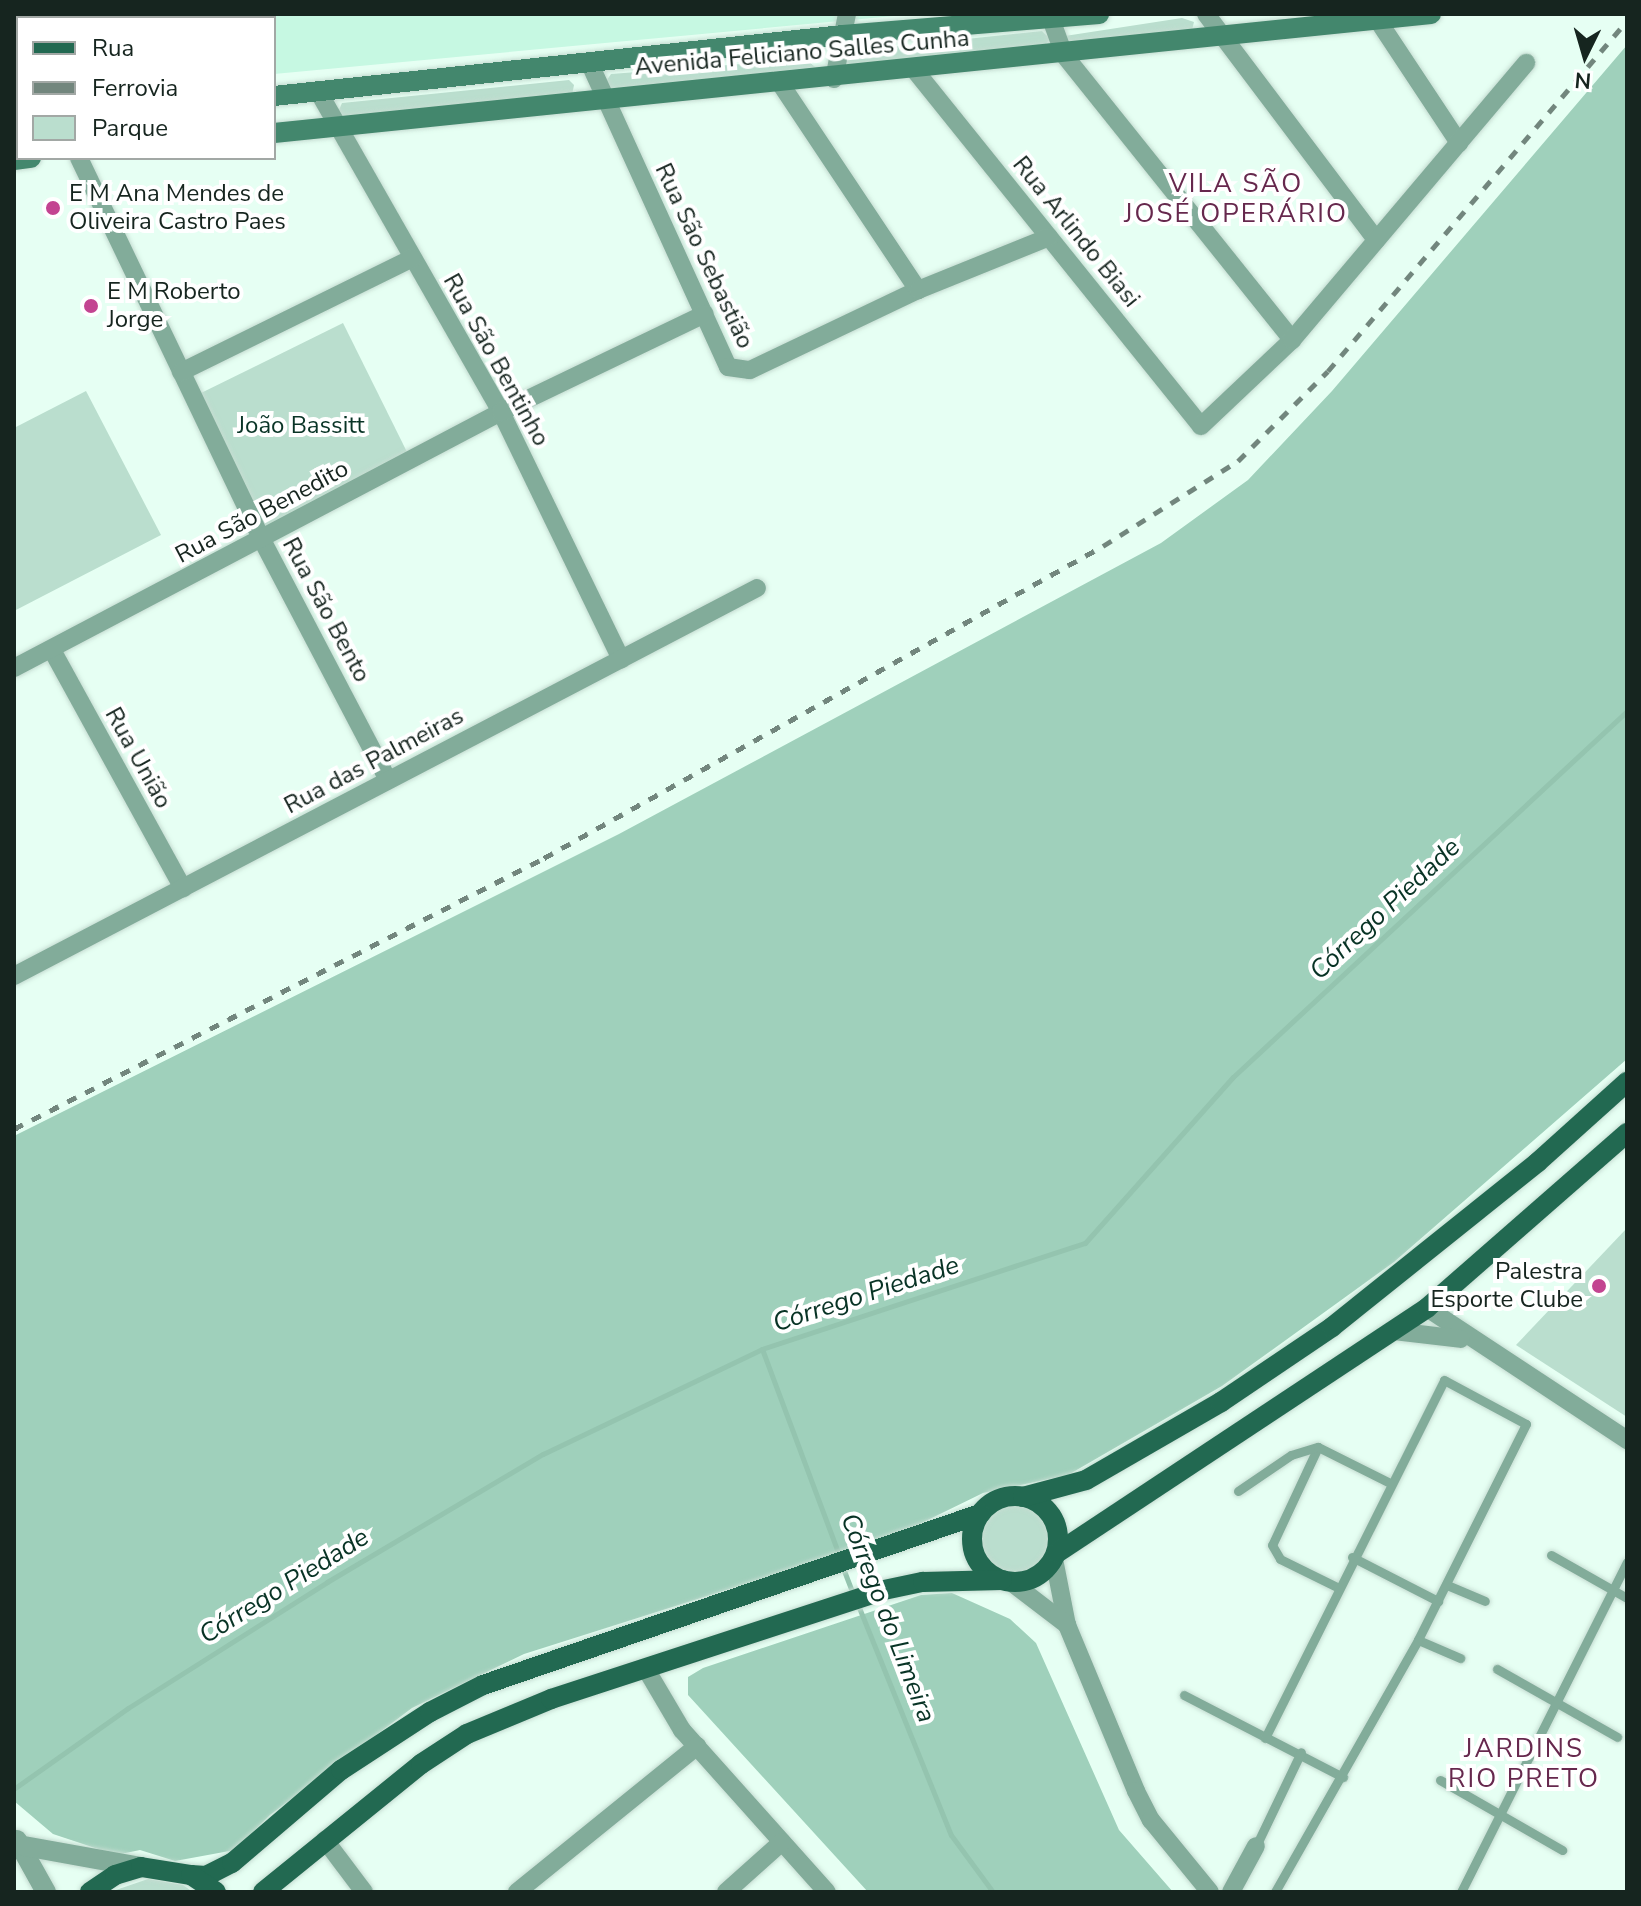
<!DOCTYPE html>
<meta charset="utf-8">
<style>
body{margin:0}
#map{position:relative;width:1641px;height:1906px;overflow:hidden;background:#e6fff3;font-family:"Nunito Sans",sans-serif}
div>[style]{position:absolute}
.built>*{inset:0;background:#c6f8e2}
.green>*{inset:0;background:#badece}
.round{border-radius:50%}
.forest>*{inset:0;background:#9fd0bb}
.stream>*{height:5px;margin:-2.5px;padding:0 2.5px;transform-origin:2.5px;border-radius:2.5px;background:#94c4af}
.roads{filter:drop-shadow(0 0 2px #c5dcd1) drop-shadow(0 0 2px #c5dcd1)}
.service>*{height:9px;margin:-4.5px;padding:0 4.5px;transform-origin:4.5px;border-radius:4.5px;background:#82ac9a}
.minor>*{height:18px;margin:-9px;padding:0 9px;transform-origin:9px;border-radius:9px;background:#82ac9a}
.tertiary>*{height:20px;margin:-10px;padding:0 10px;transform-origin:10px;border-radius:10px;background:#82ac9a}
.secondary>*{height:20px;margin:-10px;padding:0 10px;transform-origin:10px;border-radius:10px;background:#43876d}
.primary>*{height:20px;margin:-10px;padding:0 10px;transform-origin:10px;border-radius:10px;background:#226951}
.primary>.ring{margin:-10px;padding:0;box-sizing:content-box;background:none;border:20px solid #226951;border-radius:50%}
.rail>*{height:5px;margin-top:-2.5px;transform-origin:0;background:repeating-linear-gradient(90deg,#72867d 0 10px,transparent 0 20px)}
.dots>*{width:22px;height:22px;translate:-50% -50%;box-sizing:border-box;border:4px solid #fff;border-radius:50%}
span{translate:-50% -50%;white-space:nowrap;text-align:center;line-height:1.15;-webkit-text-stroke:8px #fff;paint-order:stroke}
.street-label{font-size:24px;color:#16251f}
.poi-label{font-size:24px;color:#16251f}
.left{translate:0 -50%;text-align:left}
.right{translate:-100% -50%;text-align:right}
.park-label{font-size:24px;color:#093426}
.neighbourhood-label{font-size:26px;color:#66284d;letter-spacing:2px}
.water-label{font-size:26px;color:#083325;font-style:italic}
.frame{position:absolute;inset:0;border:16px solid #16251f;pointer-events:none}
.legend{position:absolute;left:16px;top:16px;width:260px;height:144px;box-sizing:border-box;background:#fff;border:2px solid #a2a8a5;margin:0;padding:10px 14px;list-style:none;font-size:24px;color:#16251f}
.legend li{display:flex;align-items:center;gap:16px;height:40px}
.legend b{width:40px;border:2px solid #a2a8a5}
.north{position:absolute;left:1545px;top:16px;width:80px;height:80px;-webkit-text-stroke:6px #fff;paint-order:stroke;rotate:185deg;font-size:22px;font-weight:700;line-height:32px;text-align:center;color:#16251f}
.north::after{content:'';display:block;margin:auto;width:28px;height:36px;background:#16251f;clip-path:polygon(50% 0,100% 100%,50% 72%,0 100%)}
</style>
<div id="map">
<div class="built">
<div style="clip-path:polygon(14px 14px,915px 14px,274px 74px,274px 18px,18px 18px,14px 99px)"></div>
</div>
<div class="green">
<div style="clip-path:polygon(1182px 18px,1194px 22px,1192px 30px,1068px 43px,1065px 36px)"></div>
<div style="clip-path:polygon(1042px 31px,1050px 39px,1044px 46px,846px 64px,844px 52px)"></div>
<div style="clip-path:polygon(806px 59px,815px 67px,610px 90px,605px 83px,611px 74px)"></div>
<div style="clip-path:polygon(569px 80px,574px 85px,572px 95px,344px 121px,339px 110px,342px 103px)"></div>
<div style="clip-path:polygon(343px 323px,407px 452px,264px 530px,199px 394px)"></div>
<div style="clip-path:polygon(86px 391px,161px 535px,14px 611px,14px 428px)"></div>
<div style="clip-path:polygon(1627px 1228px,1627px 1417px,1516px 1345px)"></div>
<div class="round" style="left:976px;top:1500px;width:78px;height:78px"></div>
<div style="clip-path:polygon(148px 1879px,183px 1885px,193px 1892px,110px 1892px)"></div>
</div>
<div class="forest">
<div style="clip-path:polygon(1627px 45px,1627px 1059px,1394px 1262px,1222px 1386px,1068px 1475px,983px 1493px,893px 1537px,524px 1654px,412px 1708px,270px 1815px,235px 1850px,175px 1861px,140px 1850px,116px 1855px,53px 1834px,14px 1801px,14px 1136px,619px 834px,1161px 543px,1248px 480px,1332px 391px)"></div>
<div style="clip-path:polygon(952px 1593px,1010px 1619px,1036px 1643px,1119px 1830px,1173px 1892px,868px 1892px,688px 1695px,688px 1677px,703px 1668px,921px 1595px)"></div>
</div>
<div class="stream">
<div style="left:762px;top:1349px;width:223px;rotate:69.5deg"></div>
<div style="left:843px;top:1568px;width:30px;rotate:69deg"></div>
<div style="left:858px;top:1605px;width:248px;rotate:68deg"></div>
<div style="left:951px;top:1835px;width:71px;rotate:53.6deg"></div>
<div style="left:15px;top:1788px;width:138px;rotate:-35.3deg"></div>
<div style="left:128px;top:1708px;width:236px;rotate:-32.3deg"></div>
<div style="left:327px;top:1582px;width:251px;rotate:-30.7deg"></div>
<div style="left:543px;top:1454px;width:243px;rotate:-25.6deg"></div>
<div style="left:762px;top:1349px;width:340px;rotate:-18.2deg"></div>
<div style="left:1085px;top:1243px;width:222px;rotate:-48.3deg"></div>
<div style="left:1233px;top:1077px;width:538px;rotate:-42.89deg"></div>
</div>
<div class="roads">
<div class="service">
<div style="left:1318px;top:1447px;width:108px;rotate:115.1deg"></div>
<div style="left:1272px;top:1545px;width:16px;rotate:60deg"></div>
<div style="left:1280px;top:1559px;width:64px;rotate:26.2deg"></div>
<div style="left:1238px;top:1491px;width:64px;rotate:-34.2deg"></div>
<div style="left:1291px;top:1455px;width:28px;rotate:-17deg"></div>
<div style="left:1318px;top:1447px;width:80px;rotate:26.6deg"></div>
<div style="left:1551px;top:1555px;width:87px;rotate:29.5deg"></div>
<div style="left:1352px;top:1557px;width:97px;rotate:27.1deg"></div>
<div style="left:1447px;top:1585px;width:41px;rotate:22.8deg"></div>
<div style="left:1418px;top:1640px;width:46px;rotate:23.2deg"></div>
<div style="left:1497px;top:1669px;width:138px;rotate:29.5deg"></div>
<div style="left:1184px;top:1695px;width:179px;rotate:27.3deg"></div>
<div style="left:1265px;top:1738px;width:400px;rotate:-63.4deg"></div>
<div style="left:1444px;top:1380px;width:93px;rotate:28.2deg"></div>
<div style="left:1526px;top:1424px;width:241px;rotate:116.6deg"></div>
<div style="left:1418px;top:1640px;width:290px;rotate:119.6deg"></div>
<div style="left:1440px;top:1780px;width:141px;rotate:29.8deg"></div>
<div style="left:1256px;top:1846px;width:104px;rotate:-64.4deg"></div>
<div style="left:1461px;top:1892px;width:369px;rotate:-63.3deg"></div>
</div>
<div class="minor">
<div style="left:1206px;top:14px;width:283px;rotate:53deg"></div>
<div style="left:247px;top:18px;width:4px;rotate:-76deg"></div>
<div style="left:1051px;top:19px;width:38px;rotate:70deg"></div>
<div style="left:1064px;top:55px;width:365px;rotate:51.3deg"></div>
<div style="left:1377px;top:19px;width:149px;rotate:56.5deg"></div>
<div style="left:589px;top:62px;width:335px;rotate:65.5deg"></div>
<div style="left:728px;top:367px;width:22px;rotate:8deg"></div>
<div style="left:750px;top:370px;width:186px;rotate:-25.5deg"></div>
<div style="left:913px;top:68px;width:459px;rotate:51.2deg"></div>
<div style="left:1201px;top:426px;width:125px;rotate:-43.4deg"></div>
<div style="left:1292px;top:340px;width:363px;rotate:-49.8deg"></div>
<div style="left:834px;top:79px;width:66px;rotate:-78.7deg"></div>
<div style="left:780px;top:83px;width:249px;rotate:56.3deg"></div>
<div style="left:918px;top:290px;width:141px;rotate:-22deg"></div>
<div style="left:318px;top:91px;width:369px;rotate:60.3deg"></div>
<div style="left:501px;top:412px;width:275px;rotate:64.1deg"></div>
<div style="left:79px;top:158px;width:424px;rotate:64.4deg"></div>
<div style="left:262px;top:540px;width:271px;rotate:62.3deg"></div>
<div style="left:181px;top:372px;width:258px;rotate:-26.2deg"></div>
<div style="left:52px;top:650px;width:272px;rotate:61.2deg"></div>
<div style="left:14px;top:668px;width:550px;rotate:-27.73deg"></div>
<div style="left:501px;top:412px;width:226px;rotate:-25.7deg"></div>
<div style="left:14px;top:976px;width:838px;rotate:-27.57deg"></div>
<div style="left:1427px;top:1308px;width:240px;rotate:33.4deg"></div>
<div style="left:1394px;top:1331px;width:67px;rotate:6.8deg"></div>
<div style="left:1054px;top:1559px;width:67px;rotate:78.9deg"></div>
<div style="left:1067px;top:1625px;width:180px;rotate:67.4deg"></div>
<div style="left:1136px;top:1791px;width:33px;rotate:63deg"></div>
<div style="left:1151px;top:1820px;width:93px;rotate:50.7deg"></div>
<div style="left:1011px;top:1582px;width:71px;rotate:37.5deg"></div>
<div style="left:646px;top:1669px;width:71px;rotate:59.5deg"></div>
<div style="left:682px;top:1730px;width:217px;rotate:48.2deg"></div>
<div style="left:325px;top:1840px;width:65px;rotate:53.1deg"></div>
<div style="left:517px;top:1892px;width:232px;rotate:-39deg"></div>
<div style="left:726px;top:1892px;width:75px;rotate:-41.8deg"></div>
<div style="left:1231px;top:1892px;width:52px;rotate:-61.5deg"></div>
</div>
<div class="tertiary">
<div style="left:17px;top:1840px;width:60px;rotate:60.9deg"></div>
<div style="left:24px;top:1846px;width:119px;rotate:10.2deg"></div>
</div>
<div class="secondary">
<div style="left:274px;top:96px;width:572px;rotate:-6.12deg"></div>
<div style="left:843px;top:35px;width:257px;rotate:-4.7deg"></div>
<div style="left:14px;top:125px;width:4px"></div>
<div style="left:274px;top:133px;width:1163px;rotate:-5.87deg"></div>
<div style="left:14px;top:160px;width:17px;rotate:-7deg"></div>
</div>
<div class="primary">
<div class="ring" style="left:972px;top:1496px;width:66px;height:66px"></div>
<div style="left:1023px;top:1497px;width:65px;rotate:-15.1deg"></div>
<div style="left:1086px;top:1480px;width:156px;rotate:-30deg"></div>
<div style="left:1221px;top:1402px;width:134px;rotate:-34deg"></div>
<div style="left:1332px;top:1327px;width:264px;rotate:-38.7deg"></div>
<div style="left:1538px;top:1162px;width:120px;rotate:-42deg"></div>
<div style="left:1057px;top:1553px;width:444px;rotate:-33.5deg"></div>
<div style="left:1427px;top:1308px;width:266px;rotate:-41.2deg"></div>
<div style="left:191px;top:1875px;width:15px;rotate:4deg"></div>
<div style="left:206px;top:1876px;width:29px;rotate:-27deg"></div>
<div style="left:232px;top:1863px;width:143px;rotate:-40.5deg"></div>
<div style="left:341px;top:1770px;width:106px;rotate:-33.1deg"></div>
<div style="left:430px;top:1712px;width:59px;rotate:-27deg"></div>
<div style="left:483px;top:1685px;width:526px;rotate:-18.99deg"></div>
<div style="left:90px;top:1892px;width:30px;rotate:-34deg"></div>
<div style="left:115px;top:1875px;width:27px;rotate:-17deg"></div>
<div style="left:141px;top:1867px;width:51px;rotate:9.1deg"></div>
<div style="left:191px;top:1875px;width:30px;rotate:34deg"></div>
<div style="left:263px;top:1892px;width:203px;rotate:-39deg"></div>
<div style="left:421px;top:1764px;width:55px;rotate:-33.1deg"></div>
<div style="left:467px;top:1734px;width:91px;rotate:-22.6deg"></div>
<div style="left:551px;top:1699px;width:350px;rotate:-18.1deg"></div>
<div style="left:884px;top:1590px;width:40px;rotate:-12deg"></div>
<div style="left:923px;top:1582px;width:79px;rotate:-1.5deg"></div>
</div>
</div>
<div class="rail">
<div style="left:14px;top:1129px;width:595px;rotate:-27.08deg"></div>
<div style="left:544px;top:858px;width:640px;rotate:-29.17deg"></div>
<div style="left:1103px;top:546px;width:160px;rotate:-32.2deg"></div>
<div style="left:1238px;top:461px;width:127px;rotate:-45deg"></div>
<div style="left:1328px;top:371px;width:460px;rotate:-49.5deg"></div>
</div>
<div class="dots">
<div style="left:53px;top:208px;background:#c34491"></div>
<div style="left:91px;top:306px;background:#c34491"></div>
<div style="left:1599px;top:1286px;background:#c34491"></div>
</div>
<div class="street-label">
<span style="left:802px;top:53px;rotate:-5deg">Avenida Feliciano Salles Cunha</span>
<span style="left:1076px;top:232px;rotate:51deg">Rua Arlindo Biasi</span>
<span style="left:704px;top:256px;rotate:65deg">Rua São Sebastião</span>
<span style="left:496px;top:360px;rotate:61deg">Rua São Bentinho</span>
<span style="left:262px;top:512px;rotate:-28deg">Rua São Benedito</span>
<span style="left:326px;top:610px;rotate:62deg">Rua São Bento</span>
<span style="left:138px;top:758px;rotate:61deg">Rua União</span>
<span style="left:374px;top:761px;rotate:-28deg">Rua das Palmeiras</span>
</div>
<div class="poi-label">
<span class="left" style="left:69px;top:208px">E M Ana Mendes de<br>Oliveira Castro Paes</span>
<span class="left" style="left:107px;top:306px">E M Roberto<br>Jorge</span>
<span class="right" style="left:1583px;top:1286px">Palestra<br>Esporte Clube</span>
</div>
<div class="park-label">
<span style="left:301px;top:426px">João Bassitt</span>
</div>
<div class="neighbourhood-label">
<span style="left:1236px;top:199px">VILA SÃO<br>JOSÉ OPERÁRIO</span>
<span style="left:1524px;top:1764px">JARDINS<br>RIO PRETO</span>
</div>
<div class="water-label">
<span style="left:1385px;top:909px;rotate:-43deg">Córrego Piedade</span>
<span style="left:866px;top:1294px;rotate:-18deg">Córrego Piedade</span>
<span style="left:284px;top:1586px;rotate:-32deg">Córrego Piedade</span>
<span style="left:888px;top:1618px;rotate:69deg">Córrego do Limeira</span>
</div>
<div class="frame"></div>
<ul class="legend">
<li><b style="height:10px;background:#226951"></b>Rua</li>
<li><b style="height:10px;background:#72867d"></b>Ferrovia</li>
<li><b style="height:22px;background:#badece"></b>Parque</li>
</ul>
<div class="north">N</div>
</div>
